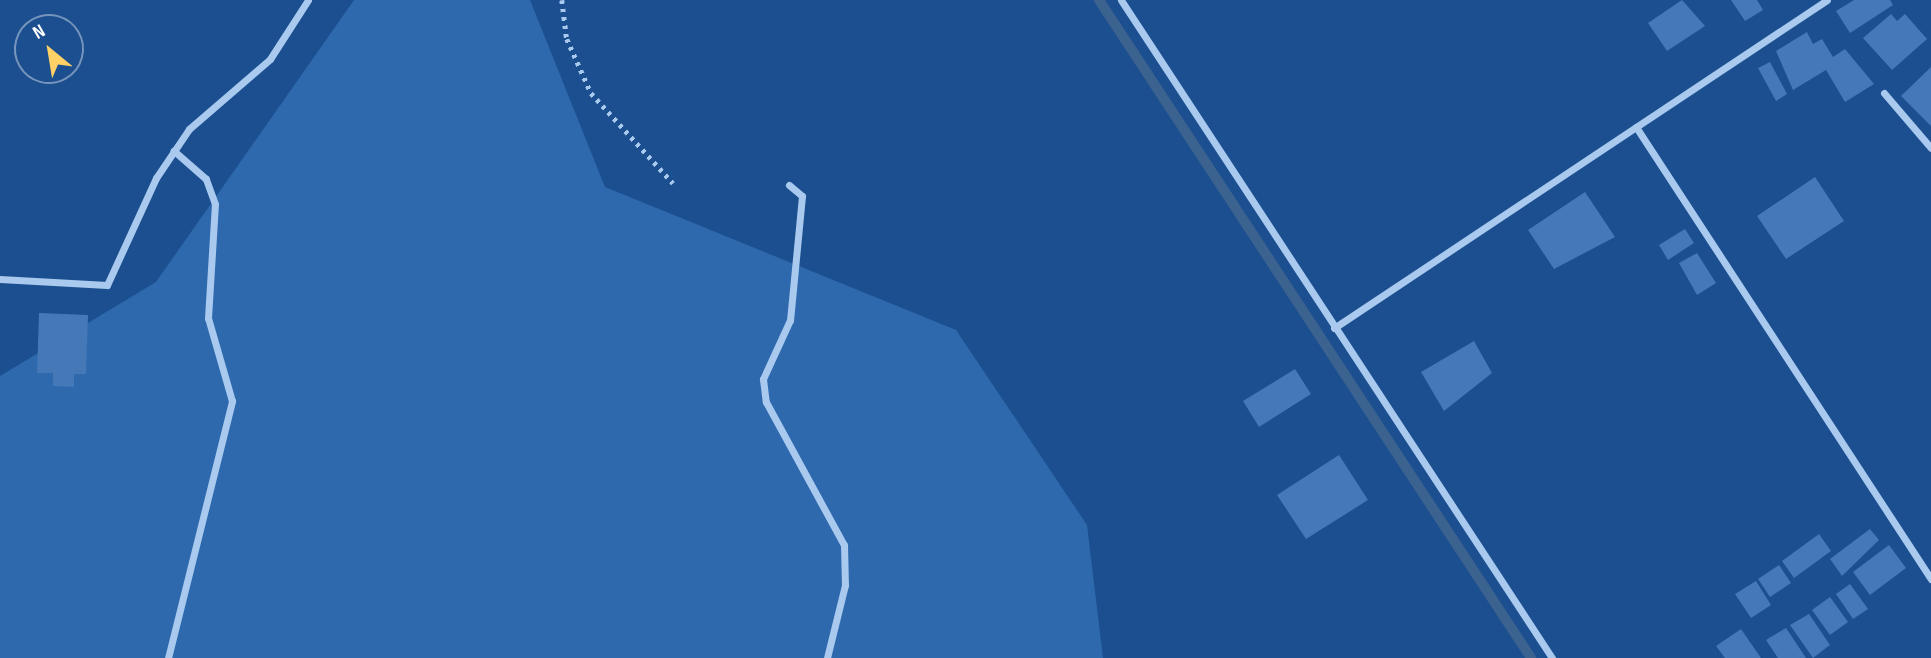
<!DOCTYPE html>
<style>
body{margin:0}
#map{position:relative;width:1931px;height:658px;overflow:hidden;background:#1b4f8f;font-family:"Sofia Sans Condensed",sans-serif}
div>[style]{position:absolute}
.green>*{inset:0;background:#2e69ad}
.stream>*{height:10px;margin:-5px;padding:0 5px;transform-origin:5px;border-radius:5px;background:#3c6290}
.building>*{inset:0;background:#4478b7}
.path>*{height:4.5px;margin-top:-2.25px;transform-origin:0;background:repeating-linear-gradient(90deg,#a9c9ee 0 3.5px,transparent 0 8.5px)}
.street>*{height:7px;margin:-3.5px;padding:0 3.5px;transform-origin:3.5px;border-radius:3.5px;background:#a9c9ee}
span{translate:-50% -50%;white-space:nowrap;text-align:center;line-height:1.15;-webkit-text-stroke:5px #1b4f8f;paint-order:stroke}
.north{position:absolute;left:14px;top:14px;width:70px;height:70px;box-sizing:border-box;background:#1b4f8f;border:2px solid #7695bc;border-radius:50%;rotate:330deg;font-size:19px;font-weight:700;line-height:28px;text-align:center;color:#fff}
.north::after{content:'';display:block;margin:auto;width:24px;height:32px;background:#ffd166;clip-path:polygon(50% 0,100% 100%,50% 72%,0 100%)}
</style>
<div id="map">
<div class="green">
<div style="clip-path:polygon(354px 0,530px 0,605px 187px,956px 330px,1087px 525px,1103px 658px,0 658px,0 376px,156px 282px)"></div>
</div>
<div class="stream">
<div style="left:1099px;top:0;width:787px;rotate:56.71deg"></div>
</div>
<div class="building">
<div style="clip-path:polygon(1682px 0,1705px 26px,1667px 51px,1648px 23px)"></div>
<div style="clip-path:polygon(1731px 0,1757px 0,1763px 10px,1745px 21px)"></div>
<div style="clip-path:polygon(1854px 0,1890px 0,1893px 5px,1850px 33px,1836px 11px)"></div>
<div style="clip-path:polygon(1891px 14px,1897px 21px,1905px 14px,1927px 39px,1892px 70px,1863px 38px)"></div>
<div style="clip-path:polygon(1807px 32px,1813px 44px,1822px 39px,1833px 57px,1845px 49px,1874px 84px,1845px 102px,1826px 70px,1793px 90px,1776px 51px)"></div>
<div style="clip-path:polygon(1770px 62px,1787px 94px,1776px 101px,1758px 68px)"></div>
<div style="clip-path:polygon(1931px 67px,1931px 126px,1901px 96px)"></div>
<div style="clip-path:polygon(1815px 177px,1844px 221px,1786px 259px,1757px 216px)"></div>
<div style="clip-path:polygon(1585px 192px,1615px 237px,1554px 269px,1528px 230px)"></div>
<div style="clip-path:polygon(1685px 229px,1694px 243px,1668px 260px,1659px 245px)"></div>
<div style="clip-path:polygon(1697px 253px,1716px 283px,1697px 295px,1679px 263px)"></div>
<div style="clip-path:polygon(39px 313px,88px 315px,86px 374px,74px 374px,74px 387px,53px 386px,53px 373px,37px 373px)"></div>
<div style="clip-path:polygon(1474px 341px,1492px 373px,1444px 411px,1421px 372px)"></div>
<div style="clip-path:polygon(1295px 369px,1311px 394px,1259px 427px,1243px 401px)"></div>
<div style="clip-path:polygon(1339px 455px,1368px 500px,1306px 539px,1277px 495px)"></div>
<div style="clip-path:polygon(1870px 529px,1879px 540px,1842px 576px,1830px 559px)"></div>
<div style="clip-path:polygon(1819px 534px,1831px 551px,1794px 578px,1782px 561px)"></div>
<div style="clip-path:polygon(1889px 545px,1906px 568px,1870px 595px,1853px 572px)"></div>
<div style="clip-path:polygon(1779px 565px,1791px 583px,1770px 597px,1758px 579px)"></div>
<div style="clip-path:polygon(1756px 581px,1771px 605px,1751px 618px,1735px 594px)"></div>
<div style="clip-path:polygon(1850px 584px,1868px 609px,1853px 619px,1836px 594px)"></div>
<div style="clip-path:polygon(1830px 597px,1848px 622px,1830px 635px,1812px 610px)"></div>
<div style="clip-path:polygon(1809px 614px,1830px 645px,1813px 658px,1790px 625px)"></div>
<div style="clip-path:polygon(1786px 628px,1806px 658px,1778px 658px,1766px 640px)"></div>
<div style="clip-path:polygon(1741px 629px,1761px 658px,1725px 658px,1716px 646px)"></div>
</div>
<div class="path">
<div style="left:562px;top:0;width:39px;rotate:83deg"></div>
<div style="left:567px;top:39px;width:59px;rotate:66deg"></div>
<div style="left:591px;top:93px;width:122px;rotate:47.7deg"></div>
</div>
<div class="street">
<div style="left:1121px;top:0;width:787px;rotate:56.77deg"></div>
<div style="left:1884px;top:93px;width:72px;rotate:49.5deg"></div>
<div style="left:1636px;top:127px;width:540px;rotate:56.87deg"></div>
<div style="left:789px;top:185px;width:17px;rotate:40deg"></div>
<div style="left:802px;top:196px;width:125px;rotate:95.5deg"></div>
<div style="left:790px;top:320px;width:65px;rotate:114.6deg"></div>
<div style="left:763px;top:379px;width:23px;rotate:83deg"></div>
<div style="left:766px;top:402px;width:163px;rotate:61.4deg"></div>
<div style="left:844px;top:545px;width:40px;rotate:88.6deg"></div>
<div style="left:845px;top:585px;width:75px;rotate:103.9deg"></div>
<div style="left:0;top:279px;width:107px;rotate:3.2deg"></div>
<div style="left:107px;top:285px;width:118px;rotate:-65.4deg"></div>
<div style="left:156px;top:178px;width:59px;rotate:-56deg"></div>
<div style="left:189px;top:129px;width:107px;rotate:-40.8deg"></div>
<div style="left:270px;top:59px;width:70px;rotate:-57.2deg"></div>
<div style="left:1334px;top:328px;width:592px;rotate:-33.64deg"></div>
<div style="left:168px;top:658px;width:265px;rotate:-76deg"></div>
<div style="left:232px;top:401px;width:86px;rotate:-106.1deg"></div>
<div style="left:208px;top:318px;width:114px;rotate:-86.5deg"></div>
<div style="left:215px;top:204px;width:27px;rotate:-110deg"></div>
<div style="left:206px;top:179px;width:43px;rotate:-138.8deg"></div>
</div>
<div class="north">N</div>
</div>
